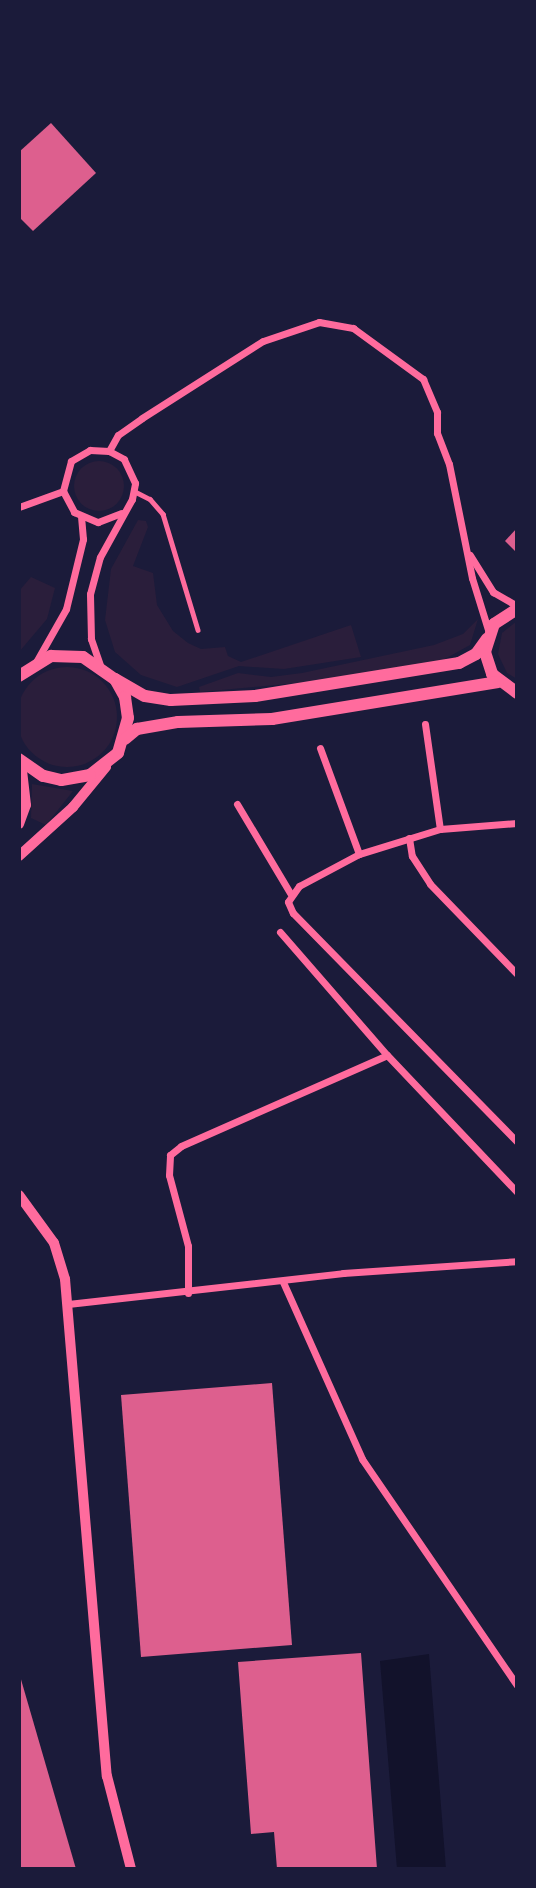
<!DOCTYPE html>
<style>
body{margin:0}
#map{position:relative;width:536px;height:1888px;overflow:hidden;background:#1b1b3a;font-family:Manrope,sans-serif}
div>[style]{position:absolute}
.green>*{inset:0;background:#2a1e3b}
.round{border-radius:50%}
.water>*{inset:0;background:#12122b}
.building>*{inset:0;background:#dd5f8e}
.service>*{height:4.5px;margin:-2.25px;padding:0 2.25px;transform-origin:2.25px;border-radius:2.25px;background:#ff6b9d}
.minor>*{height:7px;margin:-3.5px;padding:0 3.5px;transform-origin:3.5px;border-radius:3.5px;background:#ff6b9d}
.tertiary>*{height:10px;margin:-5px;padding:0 5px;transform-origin:5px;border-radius:5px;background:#ff6b9d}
.secondary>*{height:12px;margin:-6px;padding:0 6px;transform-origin:6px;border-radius:6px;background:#ff6b9d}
span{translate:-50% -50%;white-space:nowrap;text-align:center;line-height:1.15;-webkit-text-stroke:5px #1b1b3a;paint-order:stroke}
.frame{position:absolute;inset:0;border:21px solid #1b1b3a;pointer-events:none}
</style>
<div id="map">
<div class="green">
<div class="round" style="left:74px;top:461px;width:50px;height:50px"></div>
<div style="clip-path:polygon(138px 520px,146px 521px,148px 527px,133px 566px,153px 573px,157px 605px,173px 631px,188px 643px,201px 649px,225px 647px,228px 656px,241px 662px,351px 625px,361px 657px,284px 669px,239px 666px,177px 687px,141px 675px,115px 652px,105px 620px,111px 569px)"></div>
<div style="clip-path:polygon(31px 577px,55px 588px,47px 619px,19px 652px,19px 591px)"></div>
<div style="clip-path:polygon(478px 619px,470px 645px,443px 660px,320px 681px,200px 692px,199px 687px,238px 673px,271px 677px,302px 673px,434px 645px,463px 634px)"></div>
<div style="clip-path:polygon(517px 621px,517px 679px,507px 673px,498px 654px,502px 633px)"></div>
<div class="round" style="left:17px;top:667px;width:100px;height:100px"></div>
<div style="clip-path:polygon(32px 784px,73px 791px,46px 825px,31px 818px)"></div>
</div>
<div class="water">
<div style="clip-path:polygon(429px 1654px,446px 1869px,397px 1869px,380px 1661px)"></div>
</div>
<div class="building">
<div style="clip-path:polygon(51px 123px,96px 173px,33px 231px,20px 218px,19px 152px)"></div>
<div style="clip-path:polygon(517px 528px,517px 553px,505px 541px)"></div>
<div style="clip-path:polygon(272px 1383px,292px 1645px,141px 1657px,121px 1395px)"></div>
<div style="clip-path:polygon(361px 1653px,377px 1869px,277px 1869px,274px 1832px,251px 1834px,238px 1662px)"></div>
<div style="clip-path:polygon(20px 1676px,76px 1869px,19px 1869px)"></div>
</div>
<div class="service">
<div style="left:134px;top:491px;width:18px;rotate:27deg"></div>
<div style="left:150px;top:499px;width:20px;rotate:49deg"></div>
<div style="left:163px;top:514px;width:121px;rotate:73.2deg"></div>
</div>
<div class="minor">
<div style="left:109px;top:451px;width:18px;rotate:-61deg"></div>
<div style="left:118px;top:435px;width:29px;rotate:-35deg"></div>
<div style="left:142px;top:418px;width:143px;rotate:-32.5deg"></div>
<div style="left:263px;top:341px;width:59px;rotate:-18.7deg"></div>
<div style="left:319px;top:322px;width:35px;rotate:10deg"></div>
<div style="left:353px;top:328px;width:87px;rotate:36.1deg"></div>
<div style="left:423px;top:379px;width:36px;rotate:67deg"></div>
<div style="left:437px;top:412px;width:21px;rotate:90deg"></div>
<div style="left:437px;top:433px;width:33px;rotate:69deg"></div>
<div style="left:449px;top:464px;width:116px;rotate:78.6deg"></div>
<div style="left:472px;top:578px;width:58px;rotate:72.8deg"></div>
<div style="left:19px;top:507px;width:47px;rotate:-20deg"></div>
<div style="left:470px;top:555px;width:44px;rotate:58.1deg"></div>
<div style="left:493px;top:592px;width:28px;rotate:30deg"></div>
<div style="left:36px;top:662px;width:61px;rotate:-60.5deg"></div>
<div style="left:66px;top:609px;width:72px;rotate:-76.3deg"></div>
<div style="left:83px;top:539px;width:22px;rotate:-95deg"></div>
<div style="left:100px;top:665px;width:28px;rotate:-109deg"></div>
<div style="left:91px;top:639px;width:45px;rotate:-91.3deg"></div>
<div style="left:90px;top:594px;width:38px;rotate:-75deg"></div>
<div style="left:100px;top:557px;width:66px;rotate:-61.1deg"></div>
<div style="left:132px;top:499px;width:16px;rotate:-79deg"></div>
<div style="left:135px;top:483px;width:26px;rotate:-115deg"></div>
<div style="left:124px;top:459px;width:17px;rotate:-152deg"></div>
<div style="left:109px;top:451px;width:19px;rotate:-177deg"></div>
<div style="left:90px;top:450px;width:22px;rotate:150deg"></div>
<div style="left:71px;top:461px;width:31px;rotate:105deg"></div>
<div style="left:63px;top:491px;width:24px;rotate:62deg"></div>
<div style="left:74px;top:512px;width:26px;rotate:23deg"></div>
<div style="left:98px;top:522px;width:25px;rotate:-21deg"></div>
<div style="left:425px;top:724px;width:106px;rotate:81.9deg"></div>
<div style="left:320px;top:748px;width:113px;rotate:69.8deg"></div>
<div style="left:237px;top:804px;width:104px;rotate:59.2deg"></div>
<div style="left:517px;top:823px;width:77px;rotate:175.5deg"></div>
<div style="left:440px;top:829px;width:85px;rotate:162.8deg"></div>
<div style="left:359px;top:854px;width:68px;rotate:151.9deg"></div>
<div style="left:299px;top:886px;width:19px;rotate:125deg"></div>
<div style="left:288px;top:902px;width:12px;rotate:66deg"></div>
<div style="left:293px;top:913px;width:320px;rotate:45.6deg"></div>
<div style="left:409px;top:838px;width:18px;rotate:81deg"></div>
<div style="left:412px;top:856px;width:33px;rotate:57deg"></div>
<div style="left:430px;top:884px;width:125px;rotate:46deg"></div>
<div style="left:280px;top:932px;width:163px;rotate:49deg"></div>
<div style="left:387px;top:1055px;width:189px;rotate:46.5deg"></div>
<div style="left:283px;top:1282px;width:194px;rotate:65.9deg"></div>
<div style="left:362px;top:1459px;width:274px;rotate:55.6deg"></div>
<div style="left:188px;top:1293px;width:47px;rotate:-90deg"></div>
<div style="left:188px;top:1246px;width:73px;rotate:-105deg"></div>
<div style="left:169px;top:1175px;width:20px;rotate:-87deg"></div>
<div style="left:170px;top:1155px;width:14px;rotate:-39deg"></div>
<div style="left:181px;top:1146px;width:225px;rotate:-23.8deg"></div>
<div style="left:68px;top:1304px;width:277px;rotate:-6.4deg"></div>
<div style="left:343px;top:1273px;width:174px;rotate:-3.9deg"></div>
</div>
<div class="tertiary">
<div style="left:19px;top:824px;width:20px;rotate:-70deg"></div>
<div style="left:26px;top:805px;width:43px;rotate:-96.6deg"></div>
<div style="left:19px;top:856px;width:73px;rotate:-42.2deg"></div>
<div style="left:73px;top:807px;width:52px;rotate:-50.5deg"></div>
<div style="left:19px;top:1195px;width:59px;rotate:53.9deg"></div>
<div style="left:54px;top:1243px;width:38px;rotate:73deg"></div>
<div style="left:65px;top:1279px;width:499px;rotate:85.2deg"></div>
<div style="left:107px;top:1776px;width:96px;rotate:75.5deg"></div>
</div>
<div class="secondary">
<div style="left:517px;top:609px;width:27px;rotate:147deg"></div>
<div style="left:494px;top:624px;width:29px;rotate:108deg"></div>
<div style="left:485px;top:652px;width:23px;rotate:72deg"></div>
<div style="left:492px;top:674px;width:31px;rotate:37deg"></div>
<div style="left:19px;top:676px;width:38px;rotate:-32deg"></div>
<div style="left:51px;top:656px;width:32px;rotate:2deg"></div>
<div style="left:83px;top:657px;width:39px;rotate:35deg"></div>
<div style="left:115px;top:679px;width:21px;rotate:61deg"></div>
<div style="left:125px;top:697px;width:21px;rotate:82deg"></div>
<div style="left:128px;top:718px;width:36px;rotate:106deg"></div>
<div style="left:118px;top:753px;width:36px;rotate:142deg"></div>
<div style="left:90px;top:775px;width:29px;rotate:170deg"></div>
<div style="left:61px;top:780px;width:18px;rotate:-167deg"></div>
<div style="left:43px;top:776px;width:29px;rotate:-145deg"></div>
<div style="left:115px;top:679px;width:34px;rotate:30deg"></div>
<div style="left:145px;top:696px;width:26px;rotate:9deg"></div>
<div style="left:171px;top:700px;width:84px;rotate:-2.7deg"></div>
<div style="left:255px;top:696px;width:207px;rotate:-9.2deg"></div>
<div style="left:459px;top:663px;width:19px;rotate:-28deg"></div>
<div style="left:476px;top:654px;width:19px;rotate:-54deg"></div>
<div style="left:125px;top:739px;width:16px;rotate:-40deg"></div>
<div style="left:137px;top:729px;width:42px;rotate:-9.7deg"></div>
<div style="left:178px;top:722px;width:94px;rotate:-1.8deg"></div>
<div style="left:272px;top:719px;width:229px;rotate:-9.3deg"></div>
</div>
<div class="frame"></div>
</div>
